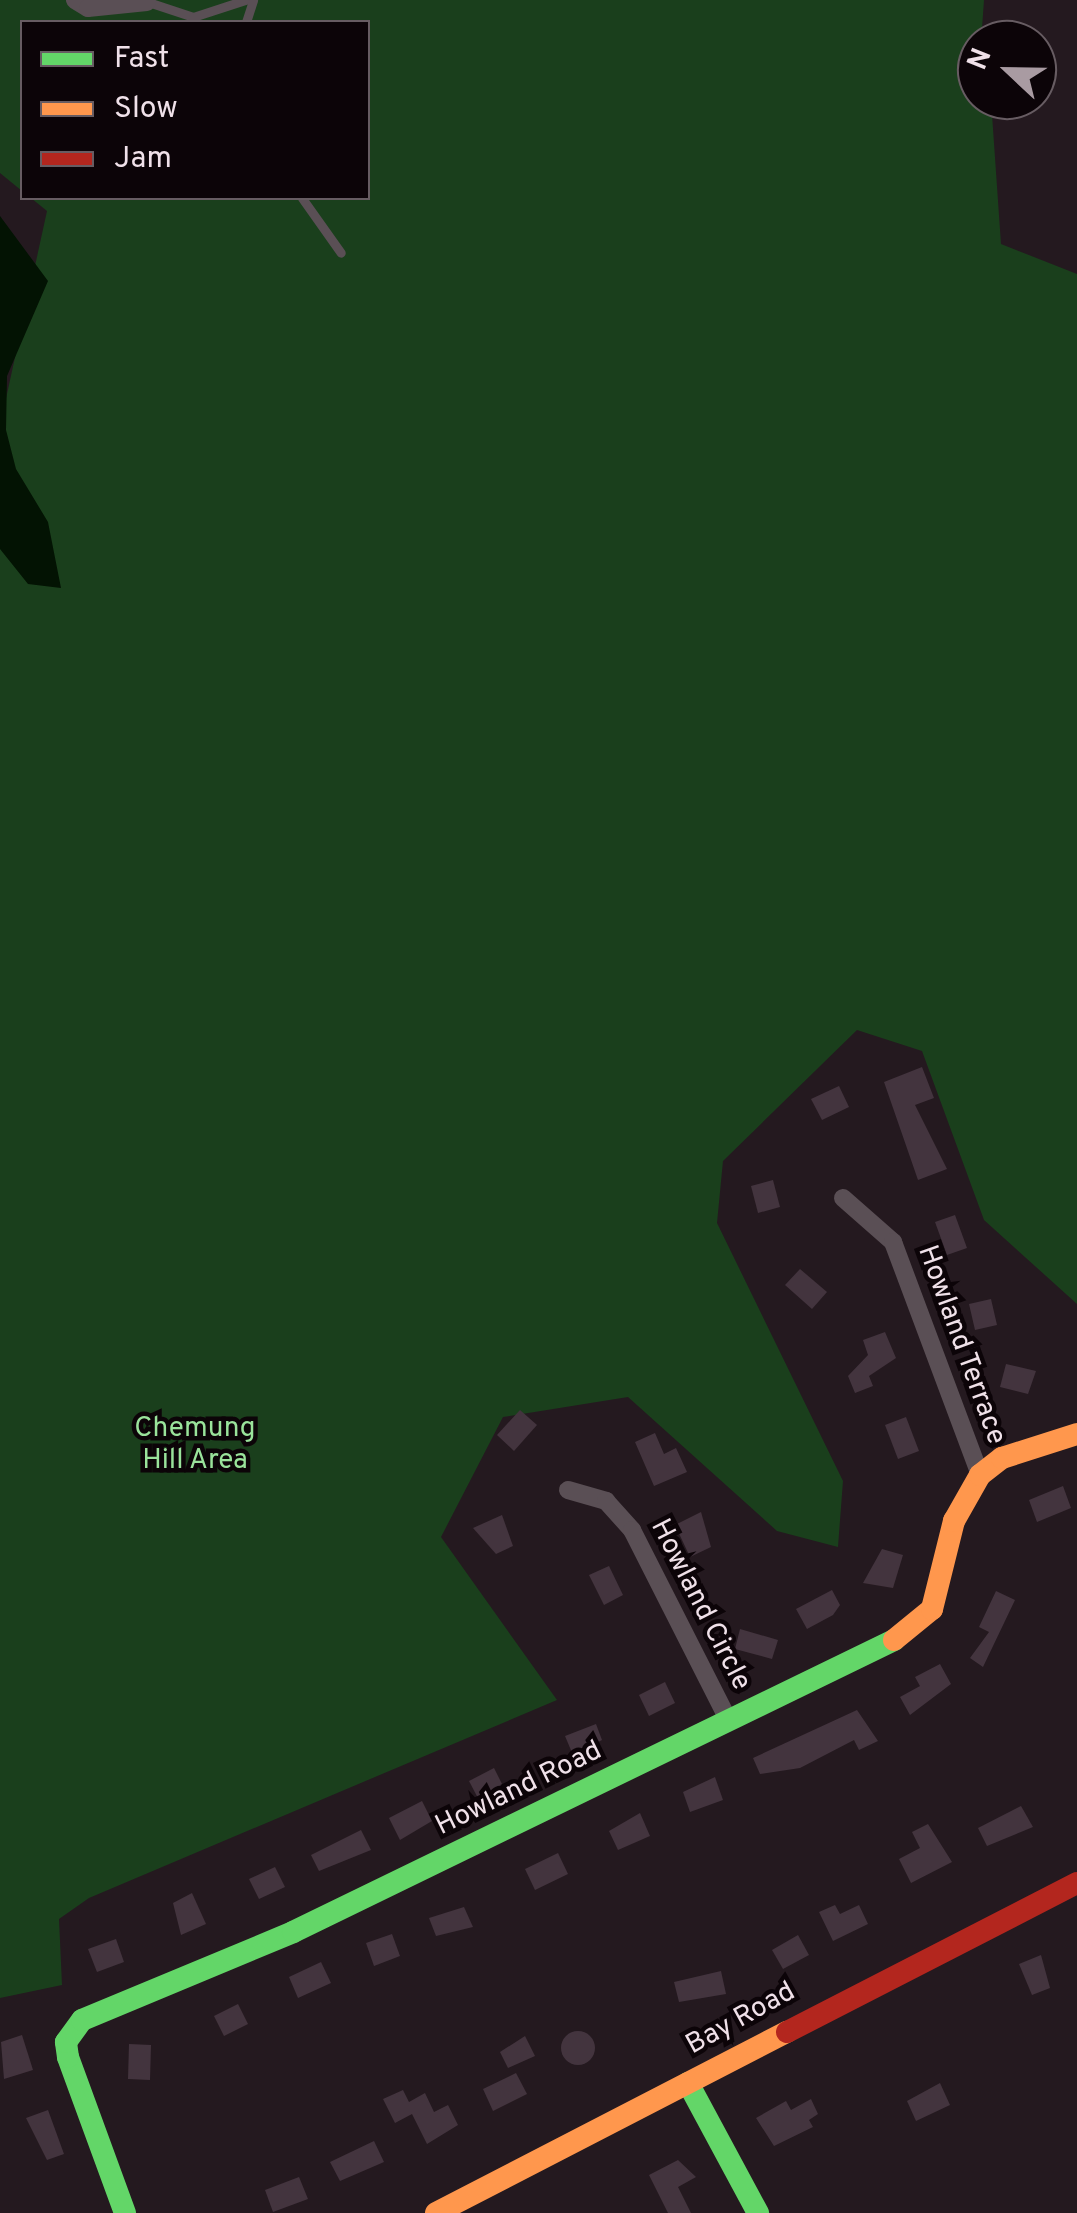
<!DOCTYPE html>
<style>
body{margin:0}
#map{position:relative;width:1077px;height:2213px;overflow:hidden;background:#24191f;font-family:Overpass,sans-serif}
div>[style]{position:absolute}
.green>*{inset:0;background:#1a3f1c}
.water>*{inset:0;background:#031303}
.building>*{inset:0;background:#43343e}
.round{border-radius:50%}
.lane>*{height:9px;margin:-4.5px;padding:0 4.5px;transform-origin:4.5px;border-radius:4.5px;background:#5a4f55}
.street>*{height:18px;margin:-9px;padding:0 9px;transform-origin:9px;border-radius:9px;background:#5a4f55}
.fast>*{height:22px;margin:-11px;padding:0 11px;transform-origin:11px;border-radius:11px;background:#63d668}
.slow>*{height:22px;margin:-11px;padding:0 11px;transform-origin:11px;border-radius:11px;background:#ff974d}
.jam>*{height:22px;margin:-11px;padding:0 11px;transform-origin:11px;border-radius:11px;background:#b3261e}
span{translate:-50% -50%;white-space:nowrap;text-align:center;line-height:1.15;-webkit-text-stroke:9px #0c0408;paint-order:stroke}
.street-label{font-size:28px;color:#f0e1e9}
.park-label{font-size:28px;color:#9ae39b}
.legend{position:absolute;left:20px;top:20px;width:350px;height:180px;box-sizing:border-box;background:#0c0408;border:2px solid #675c62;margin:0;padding:12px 18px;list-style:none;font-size:30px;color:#f0e1e9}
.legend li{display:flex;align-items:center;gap:20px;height:50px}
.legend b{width:50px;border:2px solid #675c62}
.north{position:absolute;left:957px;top:20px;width:100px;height:100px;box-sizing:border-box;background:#0c0408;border:2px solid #675c62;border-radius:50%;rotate:292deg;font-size:28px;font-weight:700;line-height:40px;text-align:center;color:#f0e1e9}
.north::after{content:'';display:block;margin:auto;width:35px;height:45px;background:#a99ba2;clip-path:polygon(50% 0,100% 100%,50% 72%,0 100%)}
</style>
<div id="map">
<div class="green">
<div style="clip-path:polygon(0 0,984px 0,977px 100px,991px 100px,1001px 244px,1077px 274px,1077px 1304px,984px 1220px,922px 1051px,857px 1030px,723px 1161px,717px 1223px,843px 1481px,838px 1547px,777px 1531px,628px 1397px,503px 1417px,441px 1537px,557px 1700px,89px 1898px,59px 1919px,62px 1985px,0 1998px,0 426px,47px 211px,31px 198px,368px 198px,368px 22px,22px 22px,22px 191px,0 173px)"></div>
</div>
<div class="water">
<div style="clip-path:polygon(0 216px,48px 281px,7px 376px,6px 430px,16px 469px,48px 522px,61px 588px,28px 584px,0 549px)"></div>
</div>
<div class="building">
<div style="clip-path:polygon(922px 1067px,934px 1098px,915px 1105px,947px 1169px,918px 1180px,884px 1082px)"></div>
<div style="clip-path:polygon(839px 1086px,849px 1107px,822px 1120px,811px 1099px)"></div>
<div style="clip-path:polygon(773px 1180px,780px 1207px,758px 1213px,751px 1186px)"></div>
<div style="clip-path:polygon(955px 1215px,967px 1248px,947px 1255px,935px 1222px)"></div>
<div style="clip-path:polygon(800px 1269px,827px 1292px,812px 1309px,785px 1285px)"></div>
<div style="clip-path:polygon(991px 1299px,997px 1325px,975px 1330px,969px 1304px)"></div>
<div style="clip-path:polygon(885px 1332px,896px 1358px,869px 1376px,873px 1386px,855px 1393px,848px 1376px,868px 1355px,863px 1340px)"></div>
<div style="clip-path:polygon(1006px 1364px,1036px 1371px,1028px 1394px,1000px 1387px)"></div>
<div style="clip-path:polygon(520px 1410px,537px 1425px,514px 1451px,497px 1435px)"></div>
<div style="clip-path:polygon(906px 1417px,919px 1451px,898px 1459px,885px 1425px)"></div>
<div style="clip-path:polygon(655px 1433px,664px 1454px,676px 1448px,687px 1472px,654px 1486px,635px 1442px)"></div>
<div style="clip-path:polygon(1063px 1486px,1071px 1508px,1037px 1522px,1029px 1500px)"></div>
<div style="clip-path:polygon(701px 1512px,711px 1547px,690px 1557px,675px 1525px)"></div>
<div style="clip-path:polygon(502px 1515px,513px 1546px,496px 1554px,473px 1528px)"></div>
<div style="clip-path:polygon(882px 1549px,903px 1555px,893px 1588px,863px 1583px)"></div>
<div style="clip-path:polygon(609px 1566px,623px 1595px,604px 1605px,589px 1575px)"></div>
<div style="clip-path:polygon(832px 1590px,840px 1605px,833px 1615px,807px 1629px,796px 1609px)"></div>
<div style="clip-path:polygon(996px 1591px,1015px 1600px,983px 1667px,970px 1658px,989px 1632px,979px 1627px)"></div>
<div style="clip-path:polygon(740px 1629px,778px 1640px,772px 1659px,735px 1649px)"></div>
<div style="clip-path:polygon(940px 1664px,951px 1684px,910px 1715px,900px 1697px,920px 1686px,926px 1697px,915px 1677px)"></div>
<div style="clip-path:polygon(665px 1682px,675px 1703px,649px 1716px,639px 1695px)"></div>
<div style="clip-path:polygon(857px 1710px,878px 1741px,859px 1750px,854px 1740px,800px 1768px,760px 1774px,753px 1758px)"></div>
<div style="clip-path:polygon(596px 1724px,602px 1740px,573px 1755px,565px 1736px)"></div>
<div style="clip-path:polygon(494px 1768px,504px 1788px,480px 1802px,469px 1781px)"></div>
<div style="clip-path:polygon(715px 1777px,723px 1800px,690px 1812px,683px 1792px)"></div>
<div style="clip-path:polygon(422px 1801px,432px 1821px,400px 1840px,389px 1818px)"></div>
<div style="clip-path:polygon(1021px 1806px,1033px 1827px,987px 1846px,978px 1828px)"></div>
<div style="clip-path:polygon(640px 1813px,650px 1836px,618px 1850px,609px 1831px)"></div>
<div style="clip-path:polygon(928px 1824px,952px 1862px,911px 1883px,899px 1859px,920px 1848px,912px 1832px)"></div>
<div style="clip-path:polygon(361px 1830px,371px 1850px,319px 1871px,311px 1855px)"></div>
<div style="clip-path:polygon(558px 1853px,568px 1874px,535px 1890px,525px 1869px)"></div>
<div style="clip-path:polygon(275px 1867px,285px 1887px,259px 1899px,249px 1879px)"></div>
<div style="clip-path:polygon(192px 1893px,206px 1924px,181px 1935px,173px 1903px)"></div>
<div style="clip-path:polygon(835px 1905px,840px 1914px,859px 1905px,868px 1924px,833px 1941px,819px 1912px)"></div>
<div style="clip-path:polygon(464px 1907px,473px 1927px,436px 1936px,429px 1918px)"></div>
<div style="clip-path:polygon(392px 1934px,400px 1956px,374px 1966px,366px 1943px)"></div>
<div style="clip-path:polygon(798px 1935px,809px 1955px,783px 1969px,772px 1950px)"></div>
<div style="clip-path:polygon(116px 1939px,124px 1962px,97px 1972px,88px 1949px)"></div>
<div style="clip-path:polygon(1041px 1955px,1050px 1988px,1032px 1995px,1019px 1964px)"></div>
<div style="clip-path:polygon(321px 1962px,331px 1983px,298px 1998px,289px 1977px)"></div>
<div style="clip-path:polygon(721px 1971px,726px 1994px,679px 2002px,674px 1982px)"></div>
<div style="clip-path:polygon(238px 2004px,248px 2024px,224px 2036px,214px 2016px)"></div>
<div class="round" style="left:561px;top:2031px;width:34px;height:34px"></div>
<div style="clip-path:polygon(22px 2035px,33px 2070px,4px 2079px,1px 2042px)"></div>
<div style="clip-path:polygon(525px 2036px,535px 2056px,508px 2068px,500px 2052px)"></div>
<div style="clip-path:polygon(129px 2044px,151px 2045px,150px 2080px,128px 2079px)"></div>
<div style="clip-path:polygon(516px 2073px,527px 2094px,493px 2111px,483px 2089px)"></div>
<div style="clip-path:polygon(940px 2083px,950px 2105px,916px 2121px,907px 2101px)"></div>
<div style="clip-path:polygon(403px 2090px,409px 2102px,425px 2093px,434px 2112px,448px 2105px,458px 2125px,427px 2144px,412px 2114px,395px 2123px,383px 2099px)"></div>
<div style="clip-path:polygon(811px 2099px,818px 2114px,809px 2120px,813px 2127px,774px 2146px,756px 2118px,786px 2101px,791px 2110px)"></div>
<div style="clip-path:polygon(48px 2110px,64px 2154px,47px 2160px,26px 2118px)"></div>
<div style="clip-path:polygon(374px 2141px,384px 2162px,340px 2181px,330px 2162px)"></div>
<div style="clip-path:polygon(678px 2160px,696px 2177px,678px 2187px,691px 2213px,668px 2213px,649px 2175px)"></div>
<div style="clip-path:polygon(299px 2177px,308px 2199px,273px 2212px,265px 2190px)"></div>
</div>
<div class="lane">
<div style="left:148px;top:2px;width:47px;rotate:18.4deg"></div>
<div style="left:193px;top:17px;width:55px;rotate:-18.1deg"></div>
<div style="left:246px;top:22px;width:23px;rotate:-72deg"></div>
<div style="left:302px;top:198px;width:67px;rotate:54.7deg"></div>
</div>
<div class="street">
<div style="left:75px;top:0;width:15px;rotate:32deg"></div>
<div style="left:88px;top:8px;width:59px;rotate:-5.8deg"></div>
<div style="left:843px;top:1198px;width:67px;rotate:41.3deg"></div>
<div style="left:893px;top:1242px;width:249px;rotate:69.5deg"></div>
<div style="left:568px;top:1490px;width:40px;rotate:16deg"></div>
<div style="left:606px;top:1501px;width:39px;rotate:48deg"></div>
<div style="left:632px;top:1530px;width:214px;rotate:63.1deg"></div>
</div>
<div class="fast">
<div style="left:688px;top:2083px;width:148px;rotate:61.7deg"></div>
<div style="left:125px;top:2213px;width:166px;rotate:-110.1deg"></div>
<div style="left:68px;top:2057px;width:15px;rotate:-98deg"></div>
<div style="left:66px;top:2042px;width:27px;rotate:-54deg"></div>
<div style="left:82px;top:2020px;width:229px;rotate:-22.6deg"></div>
<div style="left:293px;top:1932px;width:668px;rotate:-25.91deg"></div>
</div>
<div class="slow">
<div style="left:894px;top:1640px;width:49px;rotate:-39.2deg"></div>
<div style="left:932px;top:1609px;width:91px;rotate:-76deg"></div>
<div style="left:954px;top:1521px;width:53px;rotate:-60.5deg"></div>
<div style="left:980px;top:1475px;width:28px;rotate:-38deg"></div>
<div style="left:1002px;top:1458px;width:79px;rotate:-17.7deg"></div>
<div style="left:436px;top:2213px;width:395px;rotate:-27.3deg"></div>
</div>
<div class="jam">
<div style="left:787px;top:2032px;width:326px;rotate:-27.2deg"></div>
</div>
<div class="street-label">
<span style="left:961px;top:1345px;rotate:70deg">Howland Terrace</span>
<span style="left:700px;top:1605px;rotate:63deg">Howland Circle</span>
<span style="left:519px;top:1789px;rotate:-26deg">Howland Road</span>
<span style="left:741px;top:2019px;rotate:-29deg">Bay Road</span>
</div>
<div class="park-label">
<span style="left:195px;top:1445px">Chemung<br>Hill Area</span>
</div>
<ul class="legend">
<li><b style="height:12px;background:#63d668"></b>Fast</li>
<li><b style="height:12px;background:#ff974d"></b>Slow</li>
<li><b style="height:12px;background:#b3261e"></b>Jam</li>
</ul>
<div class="north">N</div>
</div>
